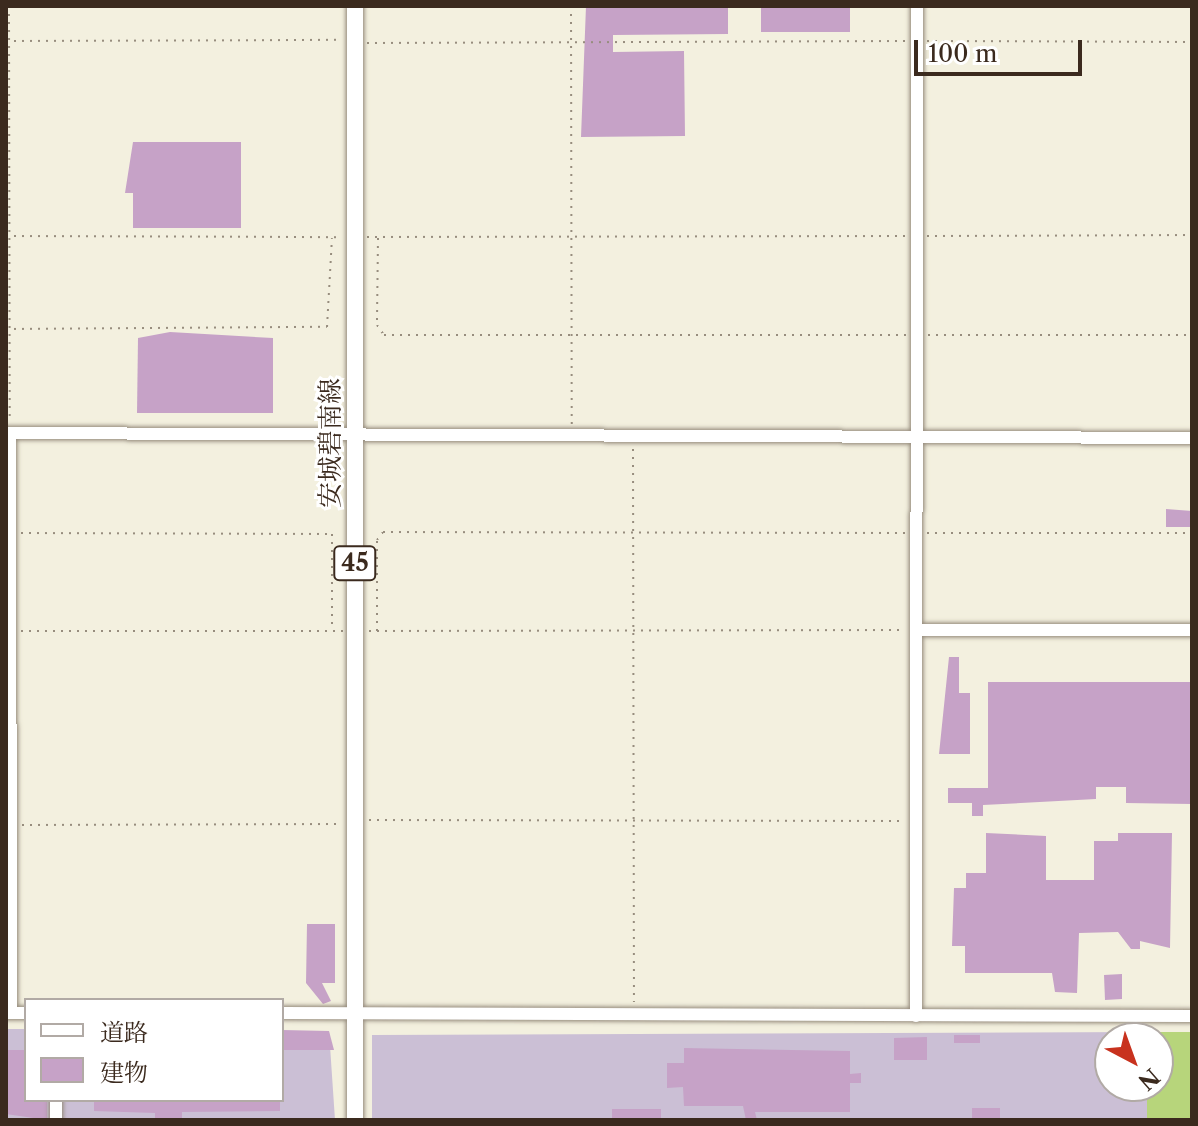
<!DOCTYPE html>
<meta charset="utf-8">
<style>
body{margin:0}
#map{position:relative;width:1198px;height:1126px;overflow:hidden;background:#f3f0df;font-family:"Libre Caslon Text","Noto Serif JP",serif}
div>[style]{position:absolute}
.industrial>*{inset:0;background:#cbbfd5}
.green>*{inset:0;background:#b7d57b}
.building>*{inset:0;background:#c6a2c7}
.path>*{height:2px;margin-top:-1px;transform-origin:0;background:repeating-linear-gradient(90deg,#978d7e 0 2px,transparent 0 8px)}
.roads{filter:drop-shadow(0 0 2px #978d7e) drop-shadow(0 0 2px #978d7e)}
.minor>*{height:12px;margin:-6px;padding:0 6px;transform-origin:6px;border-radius:6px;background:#fff}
.major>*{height:16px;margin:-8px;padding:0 8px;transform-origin:8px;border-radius:8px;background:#fff}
span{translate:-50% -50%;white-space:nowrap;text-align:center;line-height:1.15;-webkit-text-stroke:6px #fff;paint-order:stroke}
.shield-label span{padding:2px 6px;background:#fff;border:2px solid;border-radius:6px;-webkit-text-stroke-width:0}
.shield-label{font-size:24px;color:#3b2a1e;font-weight:700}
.street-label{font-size:26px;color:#3b2a1e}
.frame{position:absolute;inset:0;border:8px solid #3b2a1e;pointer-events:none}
.legend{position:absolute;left:24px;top:998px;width:260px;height:104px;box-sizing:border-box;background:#fff;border:2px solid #b1aaa5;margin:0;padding:10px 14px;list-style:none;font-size:24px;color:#3b2a1e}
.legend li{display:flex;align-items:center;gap:16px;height:40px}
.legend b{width:40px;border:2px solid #b1aaa5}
.north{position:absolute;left:1094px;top:1022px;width:80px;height:80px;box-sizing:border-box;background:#fff;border:2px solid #b1aaa5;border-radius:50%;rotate:139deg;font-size:22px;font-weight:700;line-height:32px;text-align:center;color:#3b2a1e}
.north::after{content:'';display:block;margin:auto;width:28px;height:36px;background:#c8321e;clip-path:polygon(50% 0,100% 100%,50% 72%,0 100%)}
.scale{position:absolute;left:914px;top:40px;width:168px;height:36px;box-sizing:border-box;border:4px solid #3b2a1e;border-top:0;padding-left:10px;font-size:24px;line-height:28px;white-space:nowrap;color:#3b2a1e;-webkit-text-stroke:6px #fff;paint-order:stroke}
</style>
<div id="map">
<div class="industrial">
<div style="clip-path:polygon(6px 1029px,26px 1029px,26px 1100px,282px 1100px,282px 1031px,329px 1031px,335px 1120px,6px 1120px)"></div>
<div style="clip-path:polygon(1147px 1032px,1147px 1038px,1110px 1038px,1110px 1086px,1147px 1086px,1147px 1120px,372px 1120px,372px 1035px)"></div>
</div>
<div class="green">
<div style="clip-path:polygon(1147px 1032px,1192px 1032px,1192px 1120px,1147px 1120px,1147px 1086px,1158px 1086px,1158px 1038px)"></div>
</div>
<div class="building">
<div style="clip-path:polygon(586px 6px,728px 6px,728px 34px,613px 35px,613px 52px,684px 51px,685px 136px,581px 137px)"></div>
<div style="clip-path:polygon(761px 6px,850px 6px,850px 32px,761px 32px)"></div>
<div style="clip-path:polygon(133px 142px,241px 142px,241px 228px,133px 228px,133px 193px,125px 193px)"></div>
<div style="clip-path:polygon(170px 332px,273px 338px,273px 413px,137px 413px,138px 338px)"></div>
<div style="clip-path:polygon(1166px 509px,1192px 511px,1192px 527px,1166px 527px)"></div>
<div style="clip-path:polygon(949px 657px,959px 657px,959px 693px,970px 693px,970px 754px,939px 754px)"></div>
<div style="clip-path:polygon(988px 682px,1192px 682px,1192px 804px,1126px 803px,1126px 787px,1096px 787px,1096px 799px,983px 805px,983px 816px,972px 816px,972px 803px,948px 803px,948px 788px,988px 788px)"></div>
<div style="clip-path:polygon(986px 833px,1046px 836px,1046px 880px,1094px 880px,1094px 841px,1118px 841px,1118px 833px,1172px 833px,1170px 948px,1140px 941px,1140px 949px,1131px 949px,1118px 932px,1079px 933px,1077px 993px,1055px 992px,1052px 973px,965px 973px,965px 946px,952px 946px,954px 888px,966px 888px,966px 873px,986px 873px)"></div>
<div style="clip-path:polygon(307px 924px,335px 924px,335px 983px,322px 983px,331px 1001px,323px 1004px,306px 983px)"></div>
<div style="clip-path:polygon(1122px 974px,1122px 999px,1105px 1000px,1104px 975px)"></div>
<div style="clip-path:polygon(282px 1030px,329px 1031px,334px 1050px,282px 1050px)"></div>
<div style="clip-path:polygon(954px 1035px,980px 1035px,980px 1043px,954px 1043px)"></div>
<div style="clip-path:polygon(927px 1037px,927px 1060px,894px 1060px,894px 1038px)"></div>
<div style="clip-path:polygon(684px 1048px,850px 1051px,850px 1074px,861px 1073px,861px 1083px,850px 1083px,850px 1112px,755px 1112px,757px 1120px,746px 1120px,743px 1106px,684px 1106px,683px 1087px,667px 1088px,667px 1063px,684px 1063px)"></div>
<div style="clip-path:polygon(6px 1050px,26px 1050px,26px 1100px,47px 1100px,47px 1120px,6px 1114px)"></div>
<div style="clip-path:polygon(94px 1100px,280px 1100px,280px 1111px,182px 1112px,182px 1120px,155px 1120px,155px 1113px,94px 1111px)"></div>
<div style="clip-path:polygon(972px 1108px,1000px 1108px,1000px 1120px,972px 1120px)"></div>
<div style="clip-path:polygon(612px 1109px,661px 1109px,661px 1120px,612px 1120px)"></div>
</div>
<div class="path">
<div style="left:9px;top:6px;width:414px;rotate:89.9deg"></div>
<div style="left:571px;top:6px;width:419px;rotate:89.9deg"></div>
<div style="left:6px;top:41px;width:335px;rotate:-0.2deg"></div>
<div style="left:927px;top:41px;width:265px;rotate:0.2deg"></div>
<div style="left:367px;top:43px;width:538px;rotate:-0.21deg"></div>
<div style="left:6px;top:236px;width:335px;rotate:0.2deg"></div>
<div style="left:927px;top:236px;width:265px;rotate:-0.2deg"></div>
<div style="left:367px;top:237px;width:538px;rotate:-0.11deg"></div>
<div style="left:378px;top:238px;width:87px;rotate:90.7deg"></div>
<div style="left:377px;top:325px;width:12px;rotate:55deg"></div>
<div style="left:384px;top:335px;width:522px"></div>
<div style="left:6px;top:329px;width:321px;rotate:-0.4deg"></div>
<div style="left:327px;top:327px;width:89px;rotate:-86.8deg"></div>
<div style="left:928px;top:335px;width:264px"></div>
<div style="left:633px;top:449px;width:553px;rotate:89.9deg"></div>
<div style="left:21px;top:533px;width:311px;rotate:0.2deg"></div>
<div style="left:332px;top:534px;width:95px;rotate:90deg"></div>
<div style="left:927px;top:533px;width:265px"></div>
<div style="left:21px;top:631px;width:322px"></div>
<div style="left:369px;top:631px;width:534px;rotate:-0.11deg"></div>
<div style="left:377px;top:631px;width:91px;rotate:-90deg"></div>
<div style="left:377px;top:540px;width:10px;rotate:-53deg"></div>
<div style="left:383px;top:532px;width:522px;rotate:0.11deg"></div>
<div style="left:369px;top:820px;width:534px;rotate:0.11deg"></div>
<div style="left:22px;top:825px;width:317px;rotate:-0.2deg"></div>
</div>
<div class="roads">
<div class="minor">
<div style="left:6px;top:433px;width:1186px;rotate:0.24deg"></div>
<div style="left:10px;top:433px;width:580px;rotate:89.9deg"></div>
<div style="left:916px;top:630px;width:276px"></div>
<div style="left:6px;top:1013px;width:20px"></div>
<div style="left:282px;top:1013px;width:910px;rotate:0.19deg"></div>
<div style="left:916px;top:1016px;width:1010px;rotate:-89.94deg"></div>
<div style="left:56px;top:1120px;width:20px;rotate:-90deg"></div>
</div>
<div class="major">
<div style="left:355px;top:1120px;width:1114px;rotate:-90deg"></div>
</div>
</div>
<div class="shield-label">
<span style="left:355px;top:563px">45</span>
</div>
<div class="street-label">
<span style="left:331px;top:443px;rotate:-90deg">安城碧南線</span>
</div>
<div class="frame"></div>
<ul class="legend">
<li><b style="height:10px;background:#fff"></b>道路</li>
<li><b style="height:22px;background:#c6a2c7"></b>建物</li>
</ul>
<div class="north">N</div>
<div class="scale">100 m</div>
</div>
